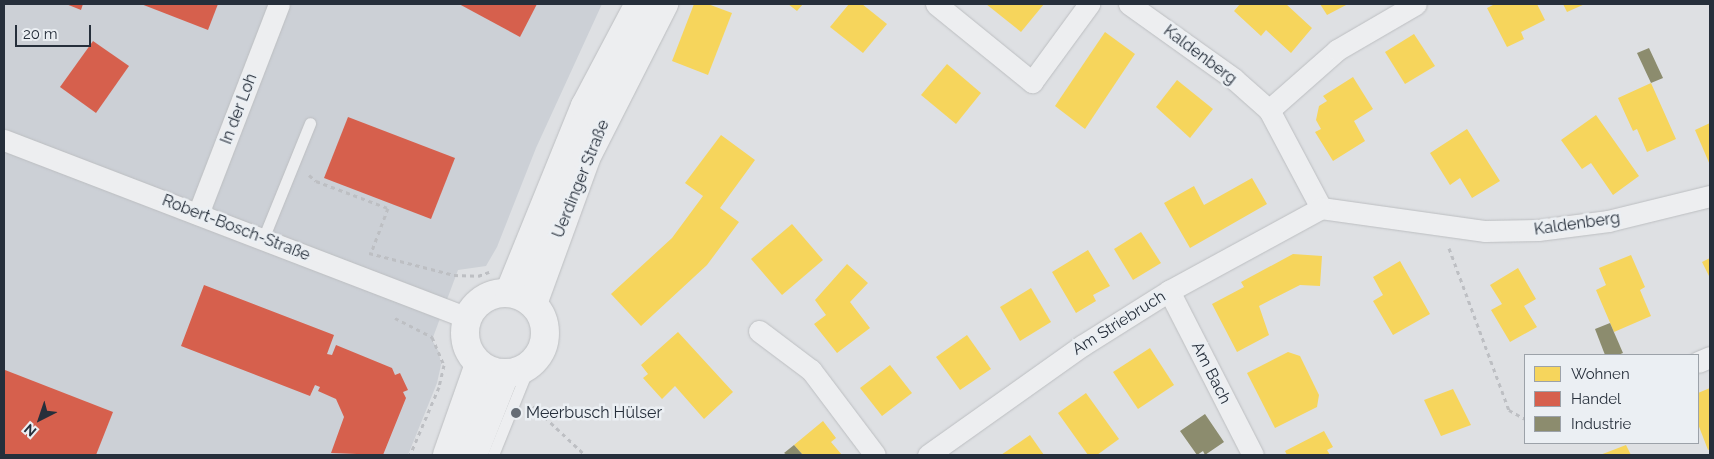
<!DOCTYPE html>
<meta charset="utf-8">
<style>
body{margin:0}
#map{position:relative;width:1714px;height:459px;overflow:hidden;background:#dee0e3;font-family:Raleway,sans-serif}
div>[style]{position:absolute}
.built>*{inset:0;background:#ccd0d6}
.homes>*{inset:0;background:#f6d55c}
.shops>*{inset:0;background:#d6604d}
.industry>*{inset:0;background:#8c8c6e}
.path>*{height:3px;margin-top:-1.5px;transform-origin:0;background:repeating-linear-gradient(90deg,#bdbfc3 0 4px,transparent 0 8px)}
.roads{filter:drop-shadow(0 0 1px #bcbec1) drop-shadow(0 0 1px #bcbec1)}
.service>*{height:11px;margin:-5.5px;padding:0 5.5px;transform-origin:5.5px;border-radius:5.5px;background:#edeef0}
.minor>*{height:21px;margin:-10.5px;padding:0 10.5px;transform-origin:10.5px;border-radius:10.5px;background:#edeef0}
.tertiary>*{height:28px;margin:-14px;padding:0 14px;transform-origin:14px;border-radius:14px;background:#edeef0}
.tertiary>.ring{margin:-14px;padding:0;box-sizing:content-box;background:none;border:28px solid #edeef0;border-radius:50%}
.dots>*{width:14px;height:14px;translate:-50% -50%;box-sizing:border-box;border:2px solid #ebeff3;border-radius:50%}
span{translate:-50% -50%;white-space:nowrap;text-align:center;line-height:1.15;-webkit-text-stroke:5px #ebeff3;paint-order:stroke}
.street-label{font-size:16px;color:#262f3b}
.poi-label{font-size:16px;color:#262f3b}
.left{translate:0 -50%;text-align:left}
.frame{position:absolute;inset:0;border:5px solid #262f3b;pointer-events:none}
.legend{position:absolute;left:1524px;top:354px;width:175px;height:90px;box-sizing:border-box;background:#ebeff3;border:1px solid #9ca2a9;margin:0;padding:6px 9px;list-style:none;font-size:15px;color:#262f3b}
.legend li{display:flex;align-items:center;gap:10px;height:25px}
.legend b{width:25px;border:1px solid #9ca2a9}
.north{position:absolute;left:15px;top:394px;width:50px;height:50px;-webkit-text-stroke:4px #ebeff3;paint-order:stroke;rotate:221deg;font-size:14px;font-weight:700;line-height:20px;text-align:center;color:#262f3b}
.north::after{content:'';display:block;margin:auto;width:18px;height:22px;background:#262f3b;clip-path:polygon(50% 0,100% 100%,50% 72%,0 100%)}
.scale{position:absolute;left:15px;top:25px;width:76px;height:22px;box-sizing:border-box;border:2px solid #262f3b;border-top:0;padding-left:6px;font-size:15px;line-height:18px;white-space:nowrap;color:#262f3b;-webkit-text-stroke:4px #ebeff3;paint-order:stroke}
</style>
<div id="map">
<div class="built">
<div style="clip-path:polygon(4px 4px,602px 4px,536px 148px,497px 247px,486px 266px,458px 270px,432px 340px,439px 352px,441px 365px,437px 383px,408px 455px,4px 455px)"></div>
</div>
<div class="homes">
<div style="clip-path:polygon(694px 4px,708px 4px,732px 13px,708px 75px,672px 61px)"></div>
<div style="clip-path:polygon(788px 4px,803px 4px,797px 11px)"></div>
<div style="clip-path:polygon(849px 4px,862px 4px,887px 24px,863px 53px,830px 27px)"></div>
<div style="clip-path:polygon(986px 4px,1044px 4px,1021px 32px)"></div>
<div style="clip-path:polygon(1240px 4px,1286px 4px,1312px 28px,1291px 53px,1266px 30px,1261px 36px,1234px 11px)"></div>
<div style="clip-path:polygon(1320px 4px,1348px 4px,1327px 15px)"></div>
<div style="clip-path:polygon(1495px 4px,1537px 4px,1545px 20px,1521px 32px,1524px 39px,1507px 47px,1487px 8px)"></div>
<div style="clip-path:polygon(1563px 4px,1585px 4px,1567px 12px)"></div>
<div style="clip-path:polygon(1105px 32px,1135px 54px,1085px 129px,1055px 106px)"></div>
<div style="clip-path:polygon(1414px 34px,1435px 66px,1405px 84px,1385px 52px)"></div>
<div style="clip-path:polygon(947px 64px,981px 93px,956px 124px,921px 95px)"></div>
<div style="clip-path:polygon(1353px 77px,1373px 109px,1354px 121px,1365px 141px,1333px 161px,1315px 132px,1321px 129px,1316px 120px,1319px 106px,1327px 101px,1323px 96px)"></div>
<div style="clip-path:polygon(1177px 80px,1213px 109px,1190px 138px,1156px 107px)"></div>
<div style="clip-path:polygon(1651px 83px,1676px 139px,1647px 152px,1637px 129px,1633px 131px,1618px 98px)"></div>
<div style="clip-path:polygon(1596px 115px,1639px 176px,1613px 195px,1591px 163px,1582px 169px,1561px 140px)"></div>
<div style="clip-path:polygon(1710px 123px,1710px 165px,1695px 130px)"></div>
<div style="clip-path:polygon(1467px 129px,1500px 181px,1472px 198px,1460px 178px,1450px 185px,1430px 153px)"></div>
<div style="clip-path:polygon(721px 135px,755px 160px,720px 208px,739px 222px,707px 265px,641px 326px,611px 294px,672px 238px,703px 196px,685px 183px)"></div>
<div style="clip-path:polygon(1252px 178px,1267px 204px,1190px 248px,1164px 203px,1194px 186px,1204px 205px)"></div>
<div style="clip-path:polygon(792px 224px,823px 260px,782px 295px,751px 259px)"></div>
<div style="clip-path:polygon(1141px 232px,1161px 263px,1133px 280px,1114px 249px)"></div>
<div style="clip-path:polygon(1088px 250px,1110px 286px,1093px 295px,1096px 301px,1076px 313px,1052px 272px)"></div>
<div style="clip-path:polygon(1293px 254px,1322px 256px,1320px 286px,1300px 285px,1259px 306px,1269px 335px,1237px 352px,1212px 304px,1244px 287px,1241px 282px)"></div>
<div style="clip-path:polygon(1631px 255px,1645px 287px,1640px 290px,1651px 316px,1614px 332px,1596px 290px,1606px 285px,1599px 268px)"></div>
<div style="clip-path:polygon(1710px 258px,1710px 278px,1702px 262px)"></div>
<div style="clip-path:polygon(1400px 261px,1430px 314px,1393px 335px,1373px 301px,1383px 295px,1373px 277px)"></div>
<div style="clip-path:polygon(847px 264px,868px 283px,850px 302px,870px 328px,837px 353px,814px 324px,826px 315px,815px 300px)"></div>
<div style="clip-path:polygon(1518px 268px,1536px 299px,1524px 306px,1537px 327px,1510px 342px,1491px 310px,1502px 304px,1490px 285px)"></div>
<div style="clip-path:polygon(1031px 288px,1051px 322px,1020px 341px,1000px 307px)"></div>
<div style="clip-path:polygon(678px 332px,733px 392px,704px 419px,675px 386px,662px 399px,643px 378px,648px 374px,641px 365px)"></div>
<div style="clip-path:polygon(967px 335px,991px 369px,960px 390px,936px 357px)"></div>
<div style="clip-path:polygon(1150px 348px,1174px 385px,1138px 409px,1113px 372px)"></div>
<div style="clip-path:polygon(1288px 352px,1300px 356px,1319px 395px,1317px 407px,1275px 428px,1247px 373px)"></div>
<div style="clip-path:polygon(890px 365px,912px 393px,882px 416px,860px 388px)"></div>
<div style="clip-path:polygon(1710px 388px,1710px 449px,1708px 450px,1698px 424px,1698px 393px)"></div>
<div style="clip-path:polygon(1453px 389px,1471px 425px,1441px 436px,1424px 400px)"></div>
<div style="clip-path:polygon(1086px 393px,1119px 439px,1097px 455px,1088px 455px,1058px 413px)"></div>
<div style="clip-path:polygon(823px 421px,836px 438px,831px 442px,842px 455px,803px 455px,794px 445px)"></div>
<div style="clip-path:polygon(1324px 431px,1333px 447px,1327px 450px,1330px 455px,1287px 455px,1285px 451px)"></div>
<div style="clip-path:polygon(1030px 435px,1044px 455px,1001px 455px)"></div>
<div style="clip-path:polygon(1626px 445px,1631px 455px,1600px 455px)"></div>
</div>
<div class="shops">
<div style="clip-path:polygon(66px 4px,83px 4px,81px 10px)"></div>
<div style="clip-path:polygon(141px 4px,218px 4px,208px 30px)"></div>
<div style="clip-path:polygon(459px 4px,537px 4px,520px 37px)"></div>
<div style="clip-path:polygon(93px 41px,129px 66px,96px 113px,60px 87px)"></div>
<div style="clip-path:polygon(348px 117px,455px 158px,431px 219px,324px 178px)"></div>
<div style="clip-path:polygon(204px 285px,334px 335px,327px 354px,332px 355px,336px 345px,392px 368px,395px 375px,400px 373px,408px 390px,403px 392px,406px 398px,383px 455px,331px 453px,344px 417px,336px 399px,318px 391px,320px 387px,315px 385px,310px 396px,181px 346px)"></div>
<div style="clip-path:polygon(5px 370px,113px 412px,96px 455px,4px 455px)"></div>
</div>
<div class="industry">
<div style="clip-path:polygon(1649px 48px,1663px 78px,1651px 83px,1637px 53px)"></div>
<div style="clip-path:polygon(1610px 323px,1623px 353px,1618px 355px,1605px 355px,1595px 329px)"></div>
<div style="clip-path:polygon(1205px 414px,1224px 442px,1205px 455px,1203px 451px,1197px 455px,1180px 431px)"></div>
<div style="clip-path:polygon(794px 445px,803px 455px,787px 455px,784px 453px)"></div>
</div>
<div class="path">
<div style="left:309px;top:175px;width:9px;rotate:41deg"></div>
<div style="left:316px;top:181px;width:77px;rotate:20.6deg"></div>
<div style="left:388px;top:208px;width:48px;rotate:110.7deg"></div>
<div style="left:1449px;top:248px;width:173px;rotate:69.7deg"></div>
<div style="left:1509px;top:410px;width:18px;rotate:29deg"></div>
<div style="left:369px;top:253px;width:88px;rotate:14.5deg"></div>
<div style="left:454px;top:275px;width:24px;rotate:2deg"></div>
<div style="left:478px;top:276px;width:12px;rotate:-20deg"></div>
<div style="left:395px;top:318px;width:42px;rotate:27.2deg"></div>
<div style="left:432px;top:337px;width:30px;rotate:67deg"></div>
<div style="left:444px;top:365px;width:23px;rotate:103deg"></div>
<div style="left:439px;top:387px;width:74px;rotate:113.1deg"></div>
<div style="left:533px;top:406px;width:71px;rotate:43.3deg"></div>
</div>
<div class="roads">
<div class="service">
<div style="left:263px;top:239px;width:125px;rotate:-67.9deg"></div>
<div style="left:493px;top:455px;width:96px;rotate:-68deg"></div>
</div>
<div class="minor">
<div style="left:936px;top:4px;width:124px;rotate:39.1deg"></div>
<div style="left:1032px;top:82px;width:97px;rotate:-53.8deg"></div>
<div style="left:1129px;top:4px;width:129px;rotate:35.5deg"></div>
<div style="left:1234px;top:79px;width:47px;rotate:41.5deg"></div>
<div style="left:1269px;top:110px;width:111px;rotate:62deg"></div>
<div style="left:1269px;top:110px;width:91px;rotate:-41.4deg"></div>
<div style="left:1337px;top:50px;width:91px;rotate:-30.2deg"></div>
<div style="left:4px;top:140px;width:496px;rotate:21deg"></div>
<div style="left:1321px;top:208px;width:166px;rotate:8deg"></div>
<div style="left:1485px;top:231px;width:53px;rotate:-1.1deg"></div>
<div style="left:1538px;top:230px;width:71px;rotate:-7.3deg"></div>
<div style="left:1608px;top:221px;width:105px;rotate:-13.8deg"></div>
<div style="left:198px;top:214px;width:225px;rotate:-68.9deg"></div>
<div style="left:1169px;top:291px;width:184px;rotate:62.9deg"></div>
<div style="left:759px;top:331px;width:65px;rotate:36.9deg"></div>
<div style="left:811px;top:370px;width:106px;rotate:53deg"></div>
<div style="left:1698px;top:362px;width:13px;rotate:-23deg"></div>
<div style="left:928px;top:455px;width:190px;rotate:-35.4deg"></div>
<div style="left:1083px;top:345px;width:102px;rotate:-32.1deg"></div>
<div style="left:1169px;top:291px;width:173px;rotate:-28.6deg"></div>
</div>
<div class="tertiary">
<div class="ring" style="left:465px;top:293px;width:52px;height:52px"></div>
<div style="left:509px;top:293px;width:202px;rotate:-67.9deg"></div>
<div style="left:585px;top:106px;width:115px;rotate:-62.1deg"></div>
<div style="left:533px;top:304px;width:155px;rotate:-70deg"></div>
<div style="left:586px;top:158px;width:173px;rotate:-63.1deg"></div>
<div style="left:447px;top:455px;width:96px;rotate:-70.6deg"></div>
<div style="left:473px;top:455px;width:87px;rotate:-68.4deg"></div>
</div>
</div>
<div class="dots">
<div style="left:516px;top:413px;background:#666d76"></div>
</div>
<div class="street-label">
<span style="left:1200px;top:55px;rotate:37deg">Kaldenberg</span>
<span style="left:239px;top:109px;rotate:-69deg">In der Loh</span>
<span style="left:581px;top:179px;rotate:-68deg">Uerdinger Straße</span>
<span style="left:1577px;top:224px;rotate:-8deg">Kaldenberg</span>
<span style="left:236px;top:228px;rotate:21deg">Robert-Bosch-Straße</span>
<span style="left:1119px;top:323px;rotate:-32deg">Am Striebruch</span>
<span style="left:1211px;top:373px;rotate:63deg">Am Bach</span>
</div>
<div class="poi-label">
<span class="left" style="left:526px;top:413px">Meerbusch Hülser</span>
</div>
<div class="frame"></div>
<ul class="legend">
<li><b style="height:14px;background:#f6d55c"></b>Wohnen</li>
<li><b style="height:14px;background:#d6604d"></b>Handel</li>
<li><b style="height:14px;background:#8c8c6e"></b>Industrie</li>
</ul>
<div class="north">N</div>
<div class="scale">20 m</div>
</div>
